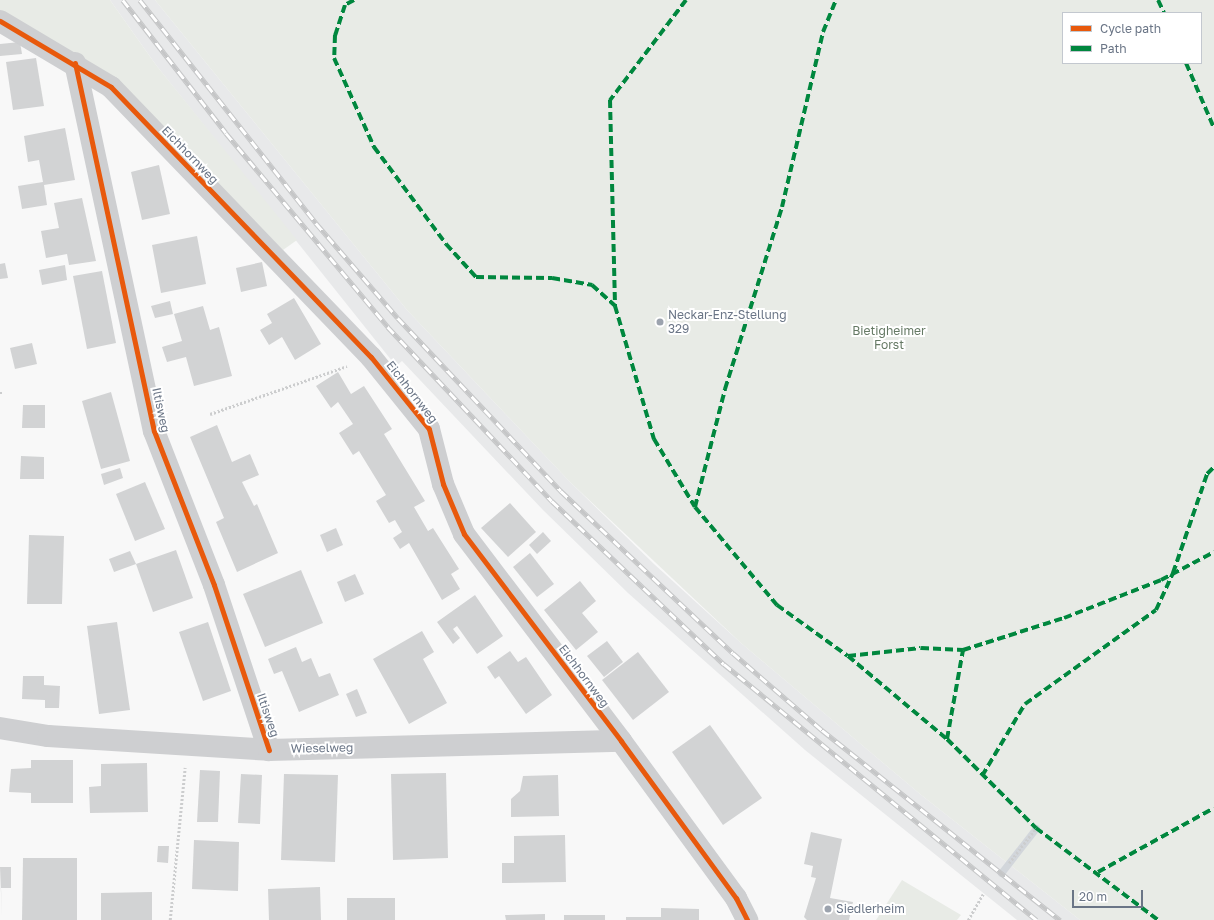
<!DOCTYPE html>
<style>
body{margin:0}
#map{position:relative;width:1214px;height:920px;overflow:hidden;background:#f8f8f8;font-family:"Golos Text",sans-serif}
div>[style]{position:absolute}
.built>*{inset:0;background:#e8e9ea}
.green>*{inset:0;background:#e8ebe6}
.stream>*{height:7px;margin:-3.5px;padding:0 3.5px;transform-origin:3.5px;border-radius:3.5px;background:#d2d6db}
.building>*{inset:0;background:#d2d3d4}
.path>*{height:2.5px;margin-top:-1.25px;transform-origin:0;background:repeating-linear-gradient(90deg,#cccdce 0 2px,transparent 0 4px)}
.minor>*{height:22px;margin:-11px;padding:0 11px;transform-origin:11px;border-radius:11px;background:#cecfd1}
.rail>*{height:4.5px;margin-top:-2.25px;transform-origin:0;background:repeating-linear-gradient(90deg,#fff 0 9px,#c5c6c7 0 18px);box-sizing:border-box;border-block:1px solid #c5c6c7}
.quiet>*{height:4px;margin-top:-2px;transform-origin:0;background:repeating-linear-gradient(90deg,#00873e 0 8px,transparent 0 12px)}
.cycleway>*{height:5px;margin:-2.5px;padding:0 2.5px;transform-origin:2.5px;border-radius:2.5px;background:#e8590c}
.dots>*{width:11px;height:11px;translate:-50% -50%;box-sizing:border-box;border:2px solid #fff;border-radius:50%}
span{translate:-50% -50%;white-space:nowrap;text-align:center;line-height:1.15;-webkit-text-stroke:4px #fff;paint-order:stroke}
.street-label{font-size:12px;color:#6a7586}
.poi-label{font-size:12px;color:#6a7586}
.left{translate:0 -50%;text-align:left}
.park-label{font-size:12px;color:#657964}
.legend{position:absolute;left:1062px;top:12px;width:140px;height:52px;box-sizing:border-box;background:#fff;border:1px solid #c3c8cf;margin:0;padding:5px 7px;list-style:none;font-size:12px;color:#6a7586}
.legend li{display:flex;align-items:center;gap:8px;height:20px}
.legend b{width:20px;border:1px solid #c3c8cf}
.scale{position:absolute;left:1072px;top:890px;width:71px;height:18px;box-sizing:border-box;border:2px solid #6a7586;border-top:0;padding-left:5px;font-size:12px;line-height:14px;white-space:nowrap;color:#6a7586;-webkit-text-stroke:3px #fff;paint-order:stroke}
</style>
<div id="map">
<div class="built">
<div style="clip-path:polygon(110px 0,155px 0,407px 310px,570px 482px,654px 564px,741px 643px,920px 794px,1080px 920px,1017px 920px,805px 750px,628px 593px,543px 510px,402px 361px,396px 366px,156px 65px)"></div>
</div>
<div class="green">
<div style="clip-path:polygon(0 0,110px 0,156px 65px,297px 240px,283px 250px,117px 83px,0 14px)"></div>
<div style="clip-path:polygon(evenodd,155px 0,1214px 0,1214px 920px,1080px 920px,920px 794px,741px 643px,570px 482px,407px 310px,155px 0,1063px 13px,1201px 13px,1201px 63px,1063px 63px,1063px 13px)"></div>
<div style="clip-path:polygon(902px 880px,961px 915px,957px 920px,876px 920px)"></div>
</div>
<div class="stream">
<div style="left:1001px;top:873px;width:57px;rotate:-52.1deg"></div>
</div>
<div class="building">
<div style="clip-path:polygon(20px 42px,22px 54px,0 56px,0 44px)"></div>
<div style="clip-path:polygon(36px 58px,44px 106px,13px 110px,6px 62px)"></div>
<div style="clip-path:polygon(65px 128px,75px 180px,44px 185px,47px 205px,22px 209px,18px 186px,43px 182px,39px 160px,28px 162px,24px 136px)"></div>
<div style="clip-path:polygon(159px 165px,170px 214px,142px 220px,131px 172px)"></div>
<div style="clip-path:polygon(82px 198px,96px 261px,69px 265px,67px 254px,46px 258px,41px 231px,59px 228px,54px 203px)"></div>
<div style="clip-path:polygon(197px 236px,206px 284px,161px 293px,152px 245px)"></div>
<div style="clip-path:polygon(262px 262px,267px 286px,241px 292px,236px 268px)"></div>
<div style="clip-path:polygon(5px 263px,8px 278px,0 279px,0 264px)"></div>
<div style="clip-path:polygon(65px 265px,67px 280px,42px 285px,39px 270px)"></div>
<div style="clip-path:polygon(102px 271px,116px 343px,87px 349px,73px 276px)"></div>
<div style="clip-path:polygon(294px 298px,321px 344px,295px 360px,282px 337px,269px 345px,260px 330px,272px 323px,267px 314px)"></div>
<div style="clip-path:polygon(170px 301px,173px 314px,155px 318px,151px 306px)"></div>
<div style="clip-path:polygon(203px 306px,210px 330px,219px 327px,232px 376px,194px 386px,186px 357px,167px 362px,162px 347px,182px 341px,174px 314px)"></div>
<div style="clip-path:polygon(32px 343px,37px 364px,15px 369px,10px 348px)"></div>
<div style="clip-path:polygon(338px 372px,351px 394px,364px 386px,392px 429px,384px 434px,425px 501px,414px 507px,428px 531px,433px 528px,459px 569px,451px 574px,460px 589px,442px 600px,409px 543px,400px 549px,393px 538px,402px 532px,395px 520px,389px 523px,376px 501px,386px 495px,359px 451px,353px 455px,339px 433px,353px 424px,338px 402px,331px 408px,316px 386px)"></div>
<div style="clip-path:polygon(111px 392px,130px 461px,101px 469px,82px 401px)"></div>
<div style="clip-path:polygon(23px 405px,45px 405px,45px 428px,22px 428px)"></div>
<div style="clip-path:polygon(217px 425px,232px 462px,250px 454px,259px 475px,242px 482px,254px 506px,257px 504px,278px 553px,237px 572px,216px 522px,224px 518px,190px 437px)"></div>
<div style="clip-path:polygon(21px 456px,44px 457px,44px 479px,20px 479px)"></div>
<div style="clip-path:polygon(120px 468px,123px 478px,104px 485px,101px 474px)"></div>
<div style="clip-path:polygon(145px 482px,165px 529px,135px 541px,116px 494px)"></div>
<div style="clip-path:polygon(510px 503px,536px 532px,508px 557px,481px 528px)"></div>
<div style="clip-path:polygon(336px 528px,343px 545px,327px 552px,320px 535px)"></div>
<div style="clip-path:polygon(543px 532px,551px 541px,537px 554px,529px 545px)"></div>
<div style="clip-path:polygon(29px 535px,64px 536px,62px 604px,27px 604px)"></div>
<div style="clip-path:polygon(176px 550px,193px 598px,153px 612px,136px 564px)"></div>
<div style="clip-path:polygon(130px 551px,136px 564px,114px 572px,109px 559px)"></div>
<div style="clip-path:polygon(530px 553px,554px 584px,537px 597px,513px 567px)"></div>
<div style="clip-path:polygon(301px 570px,323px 623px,265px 647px,243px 594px)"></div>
<div style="clip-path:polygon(355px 574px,364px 594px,345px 602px,337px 582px)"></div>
<div style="clip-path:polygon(580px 581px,596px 601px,582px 613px,598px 632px,576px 650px,544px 610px)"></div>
<div style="clip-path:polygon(475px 595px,503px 636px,477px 654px,457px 626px,453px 629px,460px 638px,453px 644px,437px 622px)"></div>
<div style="clip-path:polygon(117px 622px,130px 710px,99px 714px,87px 626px)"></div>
<div style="clip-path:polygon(208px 622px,231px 691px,203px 701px,179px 632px)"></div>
<div style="clip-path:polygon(422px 631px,434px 652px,423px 659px,447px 703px,409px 724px,373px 659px)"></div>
<div style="clip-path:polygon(607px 641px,623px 662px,604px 677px,587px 656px)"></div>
<div style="clip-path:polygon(296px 647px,302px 662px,311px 658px,319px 677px,330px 673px,339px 695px,299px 712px,282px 671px,274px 674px,268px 659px)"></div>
<div style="clip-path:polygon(510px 651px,518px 662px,526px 657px,552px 695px,526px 714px,499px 676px,495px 679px,487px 667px)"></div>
<div style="clip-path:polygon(638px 652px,669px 692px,633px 720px,602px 680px)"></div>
<div style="clip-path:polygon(23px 676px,44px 676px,44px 685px,60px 686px,59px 708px,45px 708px,45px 700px,22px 699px)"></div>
<div style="clip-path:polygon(357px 689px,367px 713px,356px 717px,346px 694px)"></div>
<div style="clip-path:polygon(710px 725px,762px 798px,723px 825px,672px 752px)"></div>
<div style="clip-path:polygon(31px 760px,73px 760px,73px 803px,31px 803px,31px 793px,9px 792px,11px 769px,31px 768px)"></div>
<div style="clip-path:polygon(147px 763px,148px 812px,90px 813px,89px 787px,101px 786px,101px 764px)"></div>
<div style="clip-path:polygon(200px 770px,220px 771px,218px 822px,197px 822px)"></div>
<div style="clip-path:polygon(446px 773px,448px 858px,393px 860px,391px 774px)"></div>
<div style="clip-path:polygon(241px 774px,262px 775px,260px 824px,238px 823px)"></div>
<div style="clip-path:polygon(284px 774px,338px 775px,335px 862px,281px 860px)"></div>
<div style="clip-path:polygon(558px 775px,559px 816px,511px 817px,511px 799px,520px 791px,523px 776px)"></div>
<div style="clip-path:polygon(811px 832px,842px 839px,830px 898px,853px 902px,849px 920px,807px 920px,804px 917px,816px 878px,811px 877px,813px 866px,804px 864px)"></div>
<div style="clip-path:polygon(565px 835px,566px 882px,502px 883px,502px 863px,514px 863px,514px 836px)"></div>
<div style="clip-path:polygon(194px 840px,239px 842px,238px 891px,192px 889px)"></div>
<div style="clip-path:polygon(158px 846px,169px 846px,168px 863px,157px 862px)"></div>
<div style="clip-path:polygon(23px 858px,77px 858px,77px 920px,22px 920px)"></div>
<div style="clip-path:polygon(0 867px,11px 867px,11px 888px,1px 888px,2px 920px)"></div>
<div style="clip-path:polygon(320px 887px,321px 920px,269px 920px,268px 889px)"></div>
<div style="clip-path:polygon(152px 892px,152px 920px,101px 920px,101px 893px)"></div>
<div style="clip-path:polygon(347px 898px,395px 898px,395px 920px,347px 920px)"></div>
<div style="clip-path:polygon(661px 908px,699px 909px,699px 920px,626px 920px,626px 917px,661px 917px)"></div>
<div style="clip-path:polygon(545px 914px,545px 920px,506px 920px,505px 915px)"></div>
<div style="clip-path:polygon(564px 915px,605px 915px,605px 920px,564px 920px)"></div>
</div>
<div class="path">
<div style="left:0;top:393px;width:3px"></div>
<div style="left:210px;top:414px;width:145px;rotate:-19.3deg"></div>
<div style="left:1009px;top:863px;width:44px;rotate:-52.4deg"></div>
<div style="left:170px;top:920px;width:153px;rotate:-84.4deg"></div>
<div style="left:968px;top:920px;width:30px;rotate:-60deg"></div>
</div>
<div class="minor">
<div style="left:0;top:21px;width:129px;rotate:30.7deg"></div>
<div style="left:111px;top:87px;width:375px;rotate:46.1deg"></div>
<div style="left:371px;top:357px;width:92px;rotate:51.1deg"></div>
<div style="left:429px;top:429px;width:57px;rotate:75.7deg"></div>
<div style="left:443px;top:484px;width:54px;rotate:67.2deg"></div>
<div style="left:464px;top:534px;width:260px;rotate:52.8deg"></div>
<div style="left:621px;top:741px;width:195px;rotate:53.8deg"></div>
<div style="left:736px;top:898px;width:25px;rotate:63deg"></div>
<div style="left:75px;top:63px;width:376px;rotate:77.9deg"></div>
<div style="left:154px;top:431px;width:165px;rotate:68.7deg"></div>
<div style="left:214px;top:585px;width:174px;rotate:71.6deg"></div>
<div style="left:0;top:728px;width:49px;rotate:9.5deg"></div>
<div style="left:48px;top:736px;width:221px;rotate:3.6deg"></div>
<div style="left:269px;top:750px;width:352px;rotate:-1.5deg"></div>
</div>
<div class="rail">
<div style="left:123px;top:0;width:168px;rotate:52.2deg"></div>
<div style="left:226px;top:133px;width:253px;rotate:50.1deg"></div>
<div style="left:388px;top:327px;width:239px;rotate:46.7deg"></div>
<div style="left:552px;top:501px;width:237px;rotate:43.5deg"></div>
<div style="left:724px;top:664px;width:404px;rotate:39.3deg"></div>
<div style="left:140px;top:0;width:284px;rotate:51.7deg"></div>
<div style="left:316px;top:223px;width:125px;rotate:49.2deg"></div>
<div style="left:398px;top:318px;width:238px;rotate:46.7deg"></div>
<div style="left:561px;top:491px;width:236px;rotate:43.3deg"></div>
<div style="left:733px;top:653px;width:118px;rotate:40.9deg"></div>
<div style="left:822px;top:730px;width:305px;rotate:38.6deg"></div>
</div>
<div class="quiet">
<div style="left:354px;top:0;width:10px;rotate:151deg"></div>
<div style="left:345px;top:5px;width:32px;rotate:108deg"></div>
<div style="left:335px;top:35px;width:23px;rotate:92deg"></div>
<div style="left:334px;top:58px;width:98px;rotate:65.8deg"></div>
<div style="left:374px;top:147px;width:121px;rotate:53.4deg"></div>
<div style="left:446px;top:244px;width:45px;rotate:47.7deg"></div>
<div style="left:476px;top:277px;width:76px;rotate:0.8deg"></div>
<div style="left:552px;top:278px;width:41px;rotate:9.9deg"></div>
<div style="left:592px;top:285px;width:31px;rotate:42deg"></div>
<div style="left:686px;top:0;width:126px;rotate:127.2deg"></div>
<div style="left:610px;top:100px;width:206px;rotate:88.6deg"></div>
<div style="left:615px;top:306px;width:139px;rotate:73.7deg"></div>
<div style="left:654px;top:439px;width:79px;rotate:58.9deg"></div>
<div style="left:695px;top:507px;width:128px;rotate:50.1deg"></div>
<div style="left:777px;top:605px;width:87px;rotate:35.7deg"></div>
<div style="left:848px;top:656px;width:129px;rotate:40deg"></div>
<div style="left:947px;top:739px;width:126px;rotate:45deg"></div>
<div style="left:1036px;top:828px;width:153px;rotate:37deg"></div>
<div style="left:1158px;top:0;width:14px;rotate:65deg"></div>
<div style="left:1186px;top:63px;width:71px;rotate:66.7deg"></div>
<div style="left:695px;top:507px;width:122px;rotate:-75.7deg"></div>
<div style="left:725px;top:389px;width:191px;rotate:-72.6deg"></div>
<div style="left:782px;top:207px;width:180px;rotate:-76.8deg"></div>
<div style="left:823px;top:32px;width:35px;rotate:-68deg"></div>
<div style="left:848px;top:656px;width:73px;rotate:-6.3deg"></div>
<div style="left:921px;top:648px;width:42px;rotate:2.7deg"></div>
<div style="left:963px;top:650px;width:106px;rotate:-17.6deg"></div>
<div style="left:1064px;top:618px;width:104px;rotate:-21.4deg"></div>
<div style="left:1161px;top:580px;width:60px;rotate:-27.8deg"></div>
<div style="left:947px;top:739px;width:90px;rotate:-79.8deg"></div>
<div style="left:982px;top:776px;width:84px;rotate:-59.2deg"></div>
<div style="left:1025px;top:704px;width:161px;rotate:-35.7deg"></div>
<div style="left:1156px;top:610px;width:41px;rotate:-65.3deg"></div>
<div style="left:1173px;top:573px;width:105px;rotate:-71deg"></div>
<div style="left:1207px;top:474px;width:10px;rotate:-45deg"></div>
<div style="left:1098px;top:872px;width:132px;rotate:-28.9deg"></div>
</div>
<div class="cycleway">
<div style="left:0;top:21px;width:129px;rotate:30.7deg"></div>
<div style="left:111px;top:87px;width:375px;rotate:46.1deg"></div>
<div style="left:371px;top:357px;width:92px;rotate:51.1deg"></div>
<div style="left:429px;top:429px;width:57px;rotate:75.7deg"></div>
<div style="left:443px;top:484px;width:54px;rotate:67.2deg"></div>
<div style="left:464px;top:534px;width:260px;rotate:52.8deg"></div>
<div style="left:621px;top:741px;width:195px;rotate:53.8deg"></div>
<div style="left:736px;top:898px;width:25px;rotate:63deg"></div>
<div style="left:75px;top:63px;width:376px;rotate:77.9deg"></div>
<div style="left:154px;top:431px;width:165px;rotate:68.7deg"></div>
<div style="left:214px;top:585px;width:174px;rotate:71.6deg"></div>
</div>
<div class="dots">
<div style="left:660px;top:322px;background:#9ca3ae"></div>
<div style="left:828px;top:909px;background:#9ca3ae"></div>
</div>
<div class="street-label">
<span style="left:190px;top:155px;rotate:46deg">Eichhornweg</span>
<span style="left:412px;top:392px;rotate:52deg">Eichhornweg</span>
<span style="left:161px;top:410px;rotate:78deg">Iltisweg</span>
<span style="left:584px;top:676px;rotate:53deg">Eichhornweg</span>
<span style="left:268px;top:715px;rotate:71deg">Iltisweg</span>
<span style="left:322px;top:748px;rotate:-1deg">Wieselweg</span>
</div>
<div class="poi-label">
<span class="left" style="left:668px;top:322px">Neckar-Enz-Stellung<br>329</span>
<span class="left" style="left:836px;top:909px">Siedlerheim</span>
</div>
<div class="park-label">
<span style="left:889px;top:338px">Bietigheimer<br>Forst</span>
</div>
<ul class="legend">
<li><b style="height:5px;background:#e8590c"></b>Cycle path</li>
<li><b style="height:5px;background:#00873e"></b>Path</li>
</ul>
<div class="scale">20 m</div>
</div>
